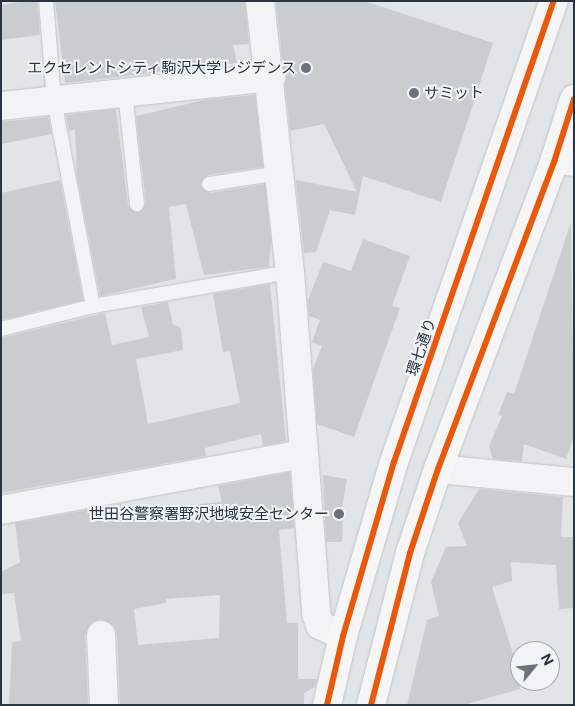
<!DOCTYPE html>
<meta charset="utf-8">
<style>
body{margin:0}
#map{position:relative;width:575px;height:706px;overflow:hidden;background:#e2e5e7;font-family:"Public Sans","Noto Sans JP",sans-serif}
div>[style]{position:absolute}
.building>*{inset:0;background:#cacdcf}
.roads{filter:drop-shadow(0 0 1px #c0c3c5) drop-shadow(0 0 1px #c0c3c5)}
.service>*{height:14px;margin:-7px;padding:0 7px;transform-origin:7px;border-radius:7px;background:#f1f3f4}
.minor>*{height:28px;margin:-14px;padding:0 14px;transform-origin:14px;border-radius:14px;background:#f1f3f4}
.primary>*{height:28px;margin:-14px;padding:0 14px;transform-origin:14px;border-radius:14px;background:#f6f6f6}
.cycleway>*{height:6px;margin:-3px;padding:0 3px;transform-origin:3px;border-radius:3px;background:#e8590c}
.dots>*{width:14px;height:14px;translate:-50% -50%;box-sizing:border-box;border:2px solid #f0f4f7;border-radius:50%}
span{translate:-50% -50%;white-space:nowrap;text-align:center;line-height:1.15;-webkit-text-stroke:4px #f0f4f7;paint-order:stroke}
.poi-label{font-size:15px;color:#293541}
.right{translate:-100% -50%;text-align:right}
.left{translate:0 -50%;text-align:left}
.street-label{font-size:15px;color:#293541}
.frame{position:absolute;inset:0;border:2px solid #293541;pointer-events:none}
.north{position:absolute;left:510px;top:641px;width:50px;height:50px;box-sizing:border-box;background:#f0f4f7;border:1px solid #a0a8ae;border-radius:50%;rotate:62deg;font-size:14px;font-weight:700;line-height:20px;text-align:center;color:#293541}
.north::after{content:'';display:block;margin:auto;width:18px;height:22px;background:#6a737b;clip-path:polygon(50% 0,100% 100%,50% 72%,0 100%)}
</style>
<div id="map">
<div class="building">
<div style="clip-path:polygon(26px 1px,37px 1px,40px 35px,1px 40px,1px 5px)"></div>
<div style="clip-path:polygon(55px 1px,245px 1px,249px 44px,233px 45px,237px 63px,65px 83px)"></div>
<div style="clip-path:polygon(276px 1px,364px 1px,493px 43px,441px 202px,363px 176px,355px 215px,330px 210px,316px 252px,304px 253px,296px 180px,357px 192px,324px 124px,290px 131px)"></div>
<div style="clip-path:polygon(255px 95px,263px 167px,208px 175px,200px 185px,210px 193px,265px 184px,271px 242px,269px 267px,204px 275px,186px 204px,169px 207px,176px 279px,100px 296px,77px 176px,75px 129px,69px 131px,66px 115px,116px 109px,128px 205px,138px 213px,146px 203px,136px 116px,204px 100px)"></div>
<div style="clip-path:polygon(48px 117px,52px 134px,1px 144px,1px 122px)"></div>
<div style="clip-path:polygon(60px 180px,83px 300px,1px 320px,1px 193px)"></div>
<div style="clip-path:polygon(571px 222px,574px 437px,566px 459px,524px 444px,522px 461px,493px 459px,489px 446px,502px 416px,498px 415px,507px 392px,514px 394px)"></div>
<div style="clip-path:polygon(363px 239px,410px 256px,392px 306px,400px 308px,354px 437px,317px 424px,313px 369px,322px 346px,312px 342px,320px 320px,309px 316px,308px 300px,323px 262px,351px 271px)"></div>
<div style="clip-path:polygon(270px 284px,286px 441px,263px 446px,261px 434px,205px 448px,206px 456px,1px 493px,1px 338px,105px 313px,112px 345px,149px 337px,141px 307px,168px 302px,173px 324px,181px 328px,183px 350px,136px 359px,148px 424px,240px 403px,230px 351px,223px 352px,213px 294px)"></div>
<div style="clip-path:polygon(evenodd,290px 472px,294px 528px,279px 530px,287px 623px,298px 623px,298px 679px,317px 679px,315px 687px,304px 693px,304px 705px,120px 705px,117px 634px,114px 626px,101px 619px,92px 622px,85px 635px,88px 705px,9px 705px,12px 642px,21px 641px,14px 593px,1px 594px,1px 572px,20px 562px,15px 523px,121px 504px,122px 511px,222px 502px,218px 486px,290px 472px,220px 595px,219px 638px,138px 645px,134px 609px,166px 603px,166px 599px,220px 595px)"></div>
<div style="clip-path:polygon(323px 475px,347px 479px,340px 520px,343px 521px,342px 542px,326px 542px)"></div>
<div style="clip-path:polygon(479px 489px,563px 497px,561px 537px,574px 537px,574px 608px,559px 609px,556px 565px,511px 562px,512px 581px,492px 587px,515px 660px,520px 659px,520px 689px,464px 705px,407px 705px,427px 620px,439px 616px,431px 582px,446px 547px,467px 546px,458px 523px)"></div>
</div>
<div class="roads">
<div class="service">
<div style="left:46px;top:1px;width:99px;rotate:85.4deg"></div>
<div style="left:54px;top:100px;width:210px;rotate:79.3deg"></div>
<div style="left:125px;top:92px;width:113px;rotate:83.9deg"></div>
<div style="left:209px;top:184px;width:72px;rotate:-8.8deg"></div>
<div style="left:1px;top:329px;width:95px;rotate:-14deg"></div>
<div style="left:93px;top:306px;width:200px;rotate:-9.8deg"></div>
</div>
<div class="minor">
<div style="left:260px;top:1px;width:273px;rotate:83.7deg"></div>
<div style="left:290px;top:272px;width:342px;rotate:85.6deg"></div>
<div style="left:316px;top:613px;width:13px;rotate:72deg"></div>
<div style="left:320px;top:625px;width:25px;rotate:26deg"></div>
<div style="left:1px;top:106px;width:272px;rotate:-6.1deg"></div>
<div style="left:555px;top:159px;width:19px;rotate:9deg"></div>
<div style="left:438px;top:469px;width:137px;rotate:5.5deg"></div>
<div style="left:1px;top:510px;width:307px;rotate:-10.5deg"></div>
<div style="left:101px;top:635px;width:70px;rotate:87.5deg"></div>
</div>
<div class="primary">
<div style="left:327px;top:705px;width:71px;rotate:-76.9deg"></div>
<div style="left:343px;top:636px;width:181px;rotate:-73.7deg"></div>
<div style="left:394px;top:462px;width:488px;rotate:-70.9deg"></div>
<div style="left:371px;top:705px;width:157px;rotate:-75.6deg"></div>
<div style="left:410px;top:553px;width:89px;rotate:-71.6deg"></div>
<div style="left:438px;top:469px;width:331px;rotate:-69.3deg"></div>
<div style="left:555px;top:159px;width:63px;rotate:-72.4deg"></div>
</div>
</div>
<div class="cycleway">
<div style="left:327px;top:705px;width:71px;rotate:-76.9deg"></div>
<div style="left:343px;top:636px;width:181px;rotate:-73.7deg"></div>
<div style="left:394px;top:462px;width:488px;rotate:-70.9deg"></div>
<div style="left:371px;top:705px;width:157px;rotate:-75.6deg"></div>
<div style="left:410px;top:553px;width:89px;rotate:-71.6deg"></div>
<div style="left:438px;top:469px;width:331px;rotate:-69.3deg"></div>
<div style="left:555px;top:159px;width:63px;rotate:-72.4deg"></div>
</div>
<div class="dots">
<div style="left:306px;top:68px;background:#6a737b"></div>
<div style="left:414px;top:93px;background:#6a737b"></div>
<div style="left:339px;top:514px;background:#6a737b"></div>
</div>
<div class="poi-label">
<span class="right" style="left:296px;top:68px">エクセレントシティ駒沢大学レジデンス</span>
<span class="left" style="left:424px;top:93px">サミット</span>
<span class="right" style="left:329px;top:514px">世田谷警察署野沢地域安全センター</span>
</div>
<div class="street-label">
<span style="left:421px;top:347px;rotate:-71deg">環七通り</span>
</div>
<div class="frame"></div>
<div class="north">N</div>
</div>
